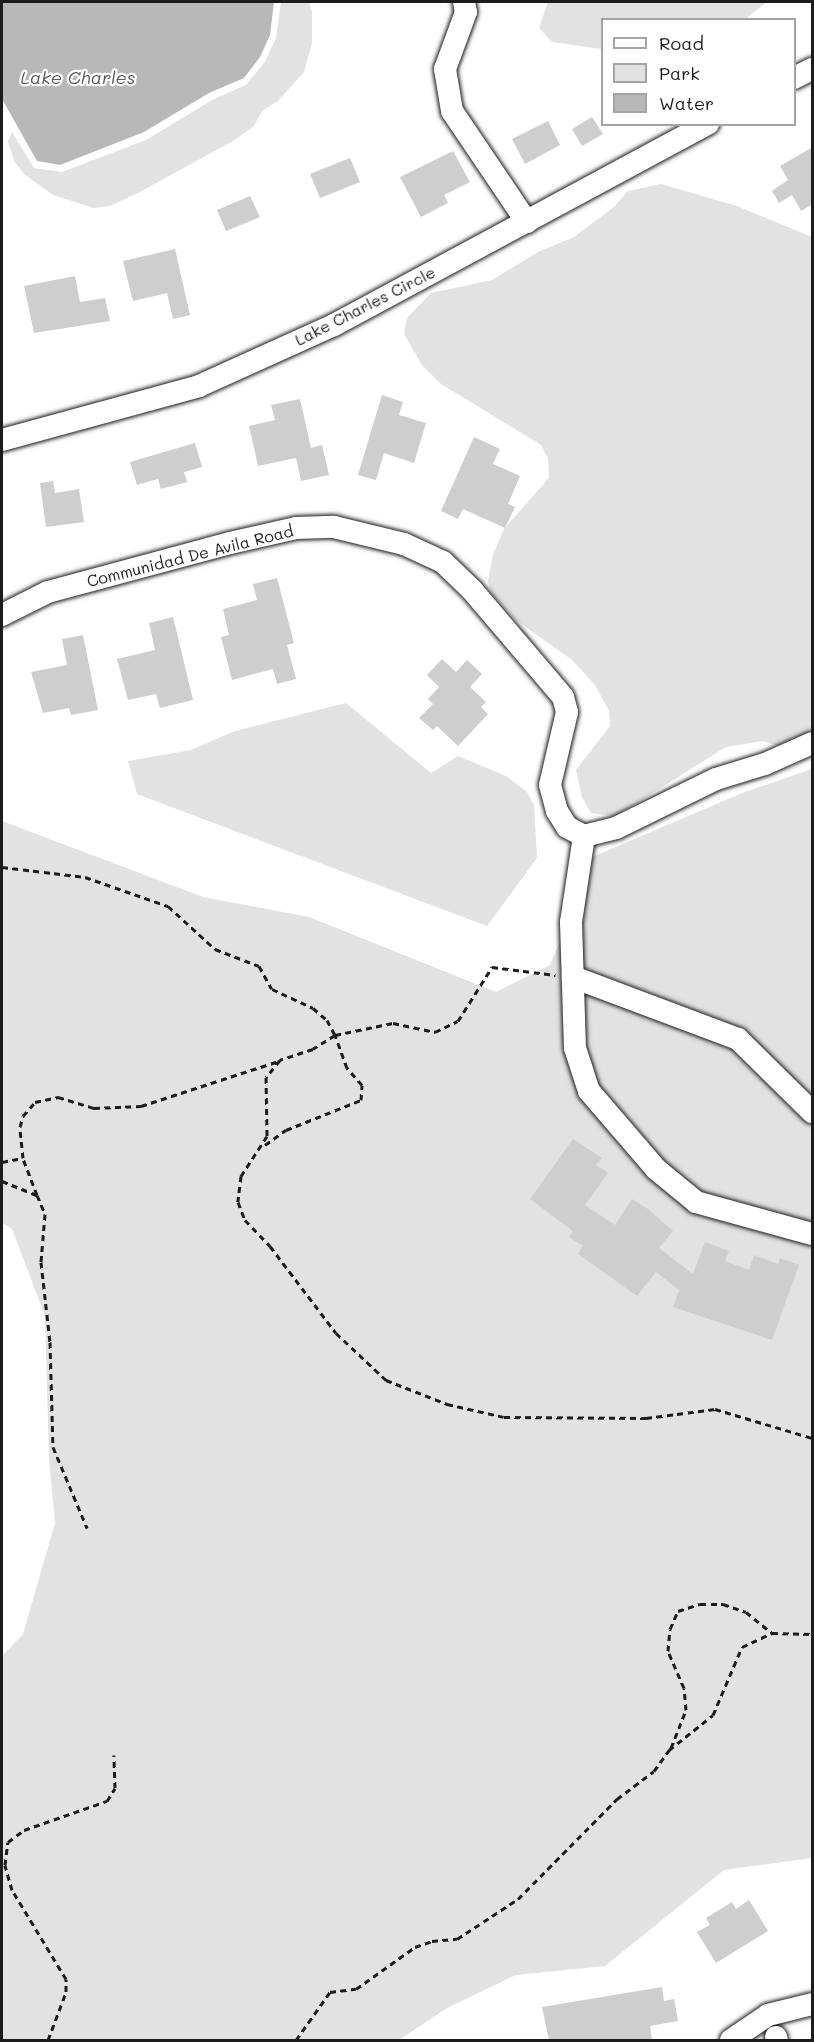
<!DOCTYPE html>
<style>
body{margin:0}
#map{position:relative;width:814px;height:2042px;overflow:hidden;background:#fff;font-family:Mali,sans-serif}
div>[style]{position:absolute}
.green>*{inset:0;background:#e2e2e2}
.water>*{inset:0;background:#b8b8b8}
.building>*{inset:0;background:#cecece}
.path>*{height:3px;margin-top:-1.5px;transform-origin:0;background:repeating-linear-gradient(90deg,#1c1c1c 0 6px,transparent 0 10.5px)}
.roads{filter:drop-shadow(0 0 2px #1c1c1c) drop-shadow(0 0 2px #1c1c1c)}
.minor>*{height:22px;margin:-11px;padding:0 11px;transform-origin:11px;border-radius:11px;background:#fff}
span{translate:-50% -50%;white-space:nowrap;text-align:center;line-height:1.15;-webkit-text-stroke:4.5px #fff;paint-order:stroke}
.street-label{font-size:16px;color:#1c1c1c}
.water-label{font-size:18px;color:#5a5a5a;font-style:italic}
.frame{position:absolute;inset:0;border:3px solid #1c1c1c;pointer-events:none}
.legend{position:absolute;left:601px;top:18px;width:195px;height:108px;box-sizing:border-box;background:#fff;border:2px solid #a4a4a4;margin:0;padding:8px 10px;list-style:none;font-size:18px;color:#1c1c1c}
.legend li{display:flex;align-items:center;gap:12px;height:30px}
.legend b{width:30px;border:2px solid #a4a4a4}
</style>
<div id="map">
<div class="green">
<div style="clip-path:polygon(281px 2px,309px 2px,312px 11px,312px 43px,304px 72px,278px 101px,263px 110px,253px 127px,233px 141px,138px 193px,110px 206px,94px 208px,53px 195px,24px 174px,14px 161px,8px 141px,12px 132px,34px 168px,62px 172px,146px 140px,212px 100px,246px 85px,265px 62px,276px 38px)"></div>
<div style="clip-path:polygon(548px 2px,767px 2px,745px 19px,602px 20px,602px 49px,552px 42px,539px 28px)"></div>
<div style="clip-path:polygon(661px 184px,737px 206px,812px 237px,812px 732px,782px 747px,763px 741px,726px 747px,616px 816px,591px 813px,582px 797px,576px 770px,610px 726px,609px 711px,595px 685px,572px 660px,516px 620px,490px 592px,488px 581px,493px 555px,504px 529px,549px 478px,548px 458px,541px 445px,441px 384px,422px 365px,404px 334px,407px 318px,431px 293px,492px 280px,538px 252px,574px 237px,614px 207px,628px 191px)"></div>
<div style="clip-path:polygon(346px 703px,431px 773px,458px 756px,506px 776px,527px 792px,534px 805px,537px 858px,487px 926px,137px 794px,128px 761px,191px 750px,235px 731px)"></div>
<div style="clip-path:polygon(812px 769px,812px 1858px,724px 1870px,605px 1966px,516px 1975px,447px 2008px,399px 2040px,2px 2040px,2px 1656px,23px 1634px,55px 1523px,49px 1459px,45px 1316px,12px 1229px,2px 1223px,2px 821px,203px 897px,309px 917px,496px 992px,550px 965px,567px 924px,583px 861px,742px 793px)"></div>
</div>
<div class="water">
<div style="clip-path:polygon(2px 2px,274px 2px,270px 35px,260px 57px,244px 78px,209px 93px,144px 132px,60px 165px,37px 161px,2px 99px)"></div>
</div>
<div class="building">
<div style="clip-path:polygon(592px 117px,603px 134px,582px 146px,572px 129px)"></div>
<div style="clip-path:polygon(548px 121px,560px 145px,525px 164px,512px 139px)"></div>
<div style="clip-path:polygon(813px 147px,813px 204px,801px 211px,792px 195px,779px 203px,772px 191px,788px 180px,780px 166px)"></div>
<div style="clip-path:polygon(453px 151px,470px 182px,444px 195px,448px 203px,421px 217px,400px 177px)"></div>
<div style="clip-path:polygon(350px 158px,360px 182px,320px 198px,310px 174px)"></div>
<div style="clip-path:polygon(250px 196px,260px 217px,226px 231px,217px 210px)"></div>
<div style="clip-path:polygon(175px 249px,190px 315px,173px 319px,167px 293px,133px 301px,123px 261px)"></div>
<div style="clip-path:polygon(75px 276px,80px 302px,105px 298px,110px 321px,34px 333px,24px 286px)"></div>
<div style="clip-path:polygon(382px 395px,403px 402px,399px 415px,426px 423px,414px 463px,384px 453px,376px 480px,358px 475px)"></div>
<div style="clip-path:polygon(300px 399px,311px 448px,322px 445px,329px 475px,301px 481px,296px 458px,258px 466px,249px 426px,275px 420px,271px 405px)"></div>
<div style="clip-path:polygon(474px 437px,500px 449px,493px 464px,520px 476px,508px 504px,515px 507px,505px 528px,463px 509px,458px 519px,441px 511px)"></div>
<div style="clip-path:polygon(195px 443px,202px 467px,184px 472px,187px 482px,161px 489px,158px 479px,137px 485px,130px 462px)"></div>
<div style="clip-path:polygon(53px 481px,55px 493px,79px 489px,84px 522px,46px 527px,40px 483px)"></div>
<div style="clip-path:polygon(277px 578px,294px 643px,287px 645px,296px 679px,277px 684px,273px 669px,232px 680px,221px 637px,229px 635px,223px 609px,257px 600px,253px 584px)"></div>
<div style="clip-path:polygon(173px 617px,193px 700px,160px 708px,156px 694px,128px 700px,117px 659px,155px 650px,149px 623px)"></div>
<div style="clip-path:polygon(83px 635px,98px 710px,71px 715px,69px 708px,43px 713px,31px 672px,67px 665px,62px 639px)"></div>
<div style="clip-path:polygon(442px 659px,456px 672px,467px 660px,482px 674px,470px 687px,486px 702px,481px 707px,488px 714px,458px 746px,437px 726px,433px 730px,419px 718px,433px 704px,428px 699px,439px 687px,427px 675px)"></div>
<div style="clip-path:polygon(573px 1139px,602px 1158px,596px 1165px,608px 1173px,585px 1205px,615px 1225px,632px 1199px,648px 1209px,673px 1231px,659px 1248px,693px 1274px,705px 1242px,729px 1251px,725px 1261px,749px 1270px,754px 1255px,778px 1264px,780px 1258px,799px 1265px,772px 1340px,673px 1307px,679px 1290px,656px 1272px,637px 1296px,578px 1254px,583px 1246px,569px 1237px,573px 1231px,530px 1199px)"></div>
<div style="clip-path:polygon(749px 1900px,768px 1931px,716px 1963px,697px 1932px,710px 1925px,706px 1918px,732px 1902px,736px 1909px)"></div>
<div style="clip-path:polygon(662px 1987px,664px 2001px,674px 1999px,678px 2021px,650px 2026px,652px 2040px,549px 2040px,542px 2007px)"></div>
</div>
<div class="path">
<div style="left:2px;top:867px;width:84px;rotate:6.9deg"></div>
<div style="left:85px;top:877px;width:88px;rotate:19.3deg"></div>
<div style="left:168px;top:906px;width:64px;rotate:42.5deg"></div>
<div style="left:215px;top:949px;width:47px;rotate:21.1deg"></div>
<div style="left:259px;top:966px;width:26px;rotate:61deg"></div>
<div style="left:272px;top:989px;width:45px;rotate:24.9deg"></div>
<div style="left:313px;top:1008px;width:18px;rotate:41deg"></div>
<div style="left:327px;top:1020px;width:17px;rotate:62deg"></div>
<div style="left:335px;top:1035px;width:26px;rotate:148deg"></div>
<div style="left:313px;top:1049px;width:35px;rotate:162deg"></div>
<div style="left:280px;top:1060px;width:22px;rotate:129deg"></div>
<div style="left:266px;top:1077px;width:59px;rotate:89deg"></div>
<div style="left:267px;top:1136px;width:48px;rotate:123deg"></div>
<div style="left:241px;top:1176px;width:26px;rotate:97deg"></div>
<div style="left:238px;top:1202px;width:19px;rotate:69deg"></div>
<div style="left:245px;top:1220px;width:36px;rotate:46deg"></div>
<div style="left:270px;top:1246px;width:109px;rotate:52.8deg"></div>
<div style="left:336px;top:1333px;width:69px;rotate:43.2deg"></div>
<div style="left:386px;top:1380px;width:66px;rotate:21.5deg"></div>
<div style="left:447px;top:1404px;width:58px;rotate:12.8deg"></div>
<div style="left:504px;top:1417px;width:142px;rotate:0.4deg"></div>
<div style="left:646px;top:1418px;width:70px;rotate:-7.4deg"></div>
<div style="left:715px;top:1409px;width:101px;rotate:16.6deg"></div>
<div style="left:265px;top:1145px;width:26px;rotate:-36deg"></div>
<div style="left:286px;top:1130px;width:81px;rotate:-21.8deg"></div>
<div style="left:361px;top:1100px;width:15px;rotate:-86deg"></div>
<div style="left:362px;top:1085px;width:23px;rotate:-131deg"></div>
<div style="left:347px;top:1068px;width:35px;rotate:-110deg"></div>
<div style="left:335px;top:1035px;width:59px;rotate:-11.7deg"></div>
<div style="left:393px;top:1023px;width:43px;rotate:12.1deg"></div>
<div style="left:435px;top:1032px;width:25px;rotate:-26deg"></div>
<div style="left:458px;top:1021px;width:64px;rotate:-57.8deg"></div>
<div style="left:492px;top:967px;width:64px;rotate:7.2deg"></div>
<div style="left:2px;top:1162px;width:21px;rotate:-11deg"></div>
<div style="left:2px;top:1181px;width:38px;rotate:22deg"></div>
<div style="left:37px;top:1195px;width:21px;rotate:67deg"></div>
<div style="left:45px;top:1214px;width:48px;rotate:94.8deg"></div>
<div style="left:41px;top:1262px;width:81px;rotate:83.6deg"></div>
<div style="left:50px;top:1342px;width:105px;rotate:88.4deg"></div>
<div style="left:53px;top:1447px;width:88px;rotate:67.2deg"></div>
<div style="left:37px;top:1195px;width:40px;rotate:-111deg"></div>
<div style="left:23px;top:1158px;width:31px;rotate:-96deg"></div>
<div style="left:20px;top:1127px;width:11px;rotate:-75deg"></div>
<div style="left:23px;top:1116px;width:18px;rotate:-49deg"></div>
<div style="left:35px;top:1102px;width:24px;rotate:-12deg"></div>
<div style="left:58px;top:1097px;width:38px;rotate:17deg"></div>
<div style="left:94px;top:1108px;width:47px;rotate:-2.4deg"></div>
<div style="left:141px;top:1106px;width:145px;rotate:-18.1deg"></div>
<div style="left:671px;top:1748px;width:41px;rotate:-68.5deg"></div>
<div style="left:686px;top:1710px;width:22px;rotate:-95deg"></div>
<div style="left:684px;top:1688px;width:40px;rotate:-113.4deg"></div>
<div style="left:668px;top:1651px;width:22px;rotate:-85deg"></div>
<div style="left:670px;top:1629px;width:20px;rotate:-66deg"></div>
<div style="left:678px;top:1611px;width:23px;rotate:-18deg"></div>
<div style="left:700px;top:1604px;width:23px"></div>
<div style="left:723px;top:1604px;width:24px;rotate:19deg"></div>
<div style="left:746px;top:1612px;width:33px;rotate:39deg"></div>
<div style="left:48px;top:2040px;width:51px;rotate:-69.4deg"></div>
<div style="left:66px;top:1992px;width:13px;rotate:-90deg"></div>
<div style="left:66px;top:1979px;width:104px;rotate:-121.2deg"></div>
<div style="left:12px;top:1890px;width:26px;rotate:-106deg"></div>
<div style="left:5px;top:1865px;width:23px;rotate:-83deg"></div>
<div style="left:8px;top:1842px;width:20px;rotate:-37deg"></div>
<div style="left:24px;top:1830px;width:88px;rotate:-19.3deg"></div>
<div style="left:107px;top:1801px;width:15px;rotate:-58deg"></div>
<div style="left:115px;top:1788px;width:33px;rotate:-92deg"></div>
<div style="left:296px;top:2040px;width:59px;rotate:-54.7deg"></div>
<div style="left:330px;top:1992px;width:26px;rotate:-7deg"></div>
<div style="left:356px;top:1989px;width:72px;rotate:-35.4deg"></div>
<div style="left:415px;top:1947px;width:18px;rotate:-19deg"></div>
<div style="left:432px;top:1941px;width:25px;rotate:-5deg"></div>
<div style="left:457px;top:1939px;width:73px;rotate:-33.3deg"></div>
<div style="left:518px;top:1899px;width:141px;rotate:-45.3deg"></div>
<div style="left:617px;top:1799px;width:46px;rotate:-37.1deg"></div>
<div style="left:654px;top:1771px;width:26px;rotate:-54deg"></div>
<div style="left:669px;top:1750px;width:56px;rotate:-38.5deg"></div>
<div style="left:713px;top:1715px;width:74px;rotate:-66.9deg"></div>
<div style="left:742px;top:1647px;width:33px;rotate:-25deg"></div>
<div style="left:772px;top:1633px;width:40px;rotate:1.4deg"></div>
</div>
<div class="roads">
<div class="minor">
<div style="left:464px;top:2px;width:10px;rotate:79deg"></div>
<div style="left:466px;top:12px;width:61px;rotate:110.2deg"></div>
<div style="left:445px;top:69px;width:43px;rotate:80.5deg"></div>
<div style="left:452px;top:111px;width:134px;rotate:56deg"></div>
<div style="left:794px;top:78px;width:20px;rotate:-27deg"></div>
<div style="left:2px;top:440px;width:204px;rotate:-15.3deg"></div>
<div style="left:199px;top:386px;width:148px;rotate:-24.3deg"></div>
<div style="left:334px;top:325px;width:425px;rotate:-28.3deg"></div>
<div style="left:2px;top:615px;width:51px;rotate:-26.6deg"></div>
<div style="left:48px;top:592px;width:188px;rotate:-15.1deg"></div>
<div style="left:230px;top:543px;width:68px;rotate:-12.8deg"></div>
<div style="left:296px;top:528px;width:38px;rotate:-2deg"></div>
<div style="left:334px;top:527px;width:72px;rotate:13.7deg"></div>
<div style="left:404px;top:544px;width:43px;rotate:24.8deg"></div>
<div style="left:443px;top:562px;width:40px;rotate:44deg"></div>
<div style="left:472px;top:590px;width:140px;rotate:49.6deg"></div>
<div style="left:563px;top:697px;width:16px;rotate:75deg"></div>
<div style="left:567px;top:712px;width:75px;rotate:103.1deg"></div>
<div style="left:550px;top:785px;width:27px;rotate:75deg"></div>
<div style="left:557px;top:811px;width:19px;rotate:58deg"></div>
<div style="left:567px;top:827px;width:19px;rotate:28deg"></div>
<div style="left:584px;top:836px;width:33px;rotate:-14deg"></div>
<div style="left:616px;top:828px;width:111px;rotate:-26.1deg"></div>
<div style="left:716px;top:779px;width:51px;rotate:-17deg"></div>
<div style="left:765px;top:764px;width:51px;rotate:-24.1deg"></div>
<div style="left:584px;top:836px;width:87px;rotate:98.6deg"></div>
<div style="left:571px;top:922px;width:126px;rotate:88.2deg"></div>
<div style="left:575px;top:1048px;width:45px;rotate:72deg"></div>
<div style="left:589px;top:1091px;width:103px;rotate:49.3deg"></div>
<div style="left:656px;top:1169px;width:52px;rotate:39.5deg"></div>
<div style="left:696px;top:1202px;width:120px;rotate:15.4deg"></div>
<div style="left:573px;top:977px;width:176px;rotate:20.6deg"></div>
<div style="left:738px;top:1039px;width:104px;rotate:44.6deg"></div>
<div style="left:776px;top:2037px;width:3px;rotate:72deg"></div>
<div style="left:731px;top:2040px;width:45px;rotate:-34deg"></div>
<div style="left:768px;top:2015px;width:45px;rotate:-14deg"></div>
</div>
</div>
<div class="street-label">
<span style="left:365px;top:306px;rotate:-27deg">Lake Charles Circle</span>
<span style="left:190px;top:556px;rotate:-14deg">Communidad De Avila Road</span>
</div>
<div class="water-label">
<span style="left:78px;top:77px">Lake Charles</span>
</div>
<div class="frame"></div>
<ul class="legend">
<li><b style="height:8px;background:#fff"></b>Road</li>
<li><b style="height:16px;background:#e2e2e2"></b>Park</li>
<li><b style="height:16px;background:#b8b8b8"></b>Water</li>
</ul>
</div>
